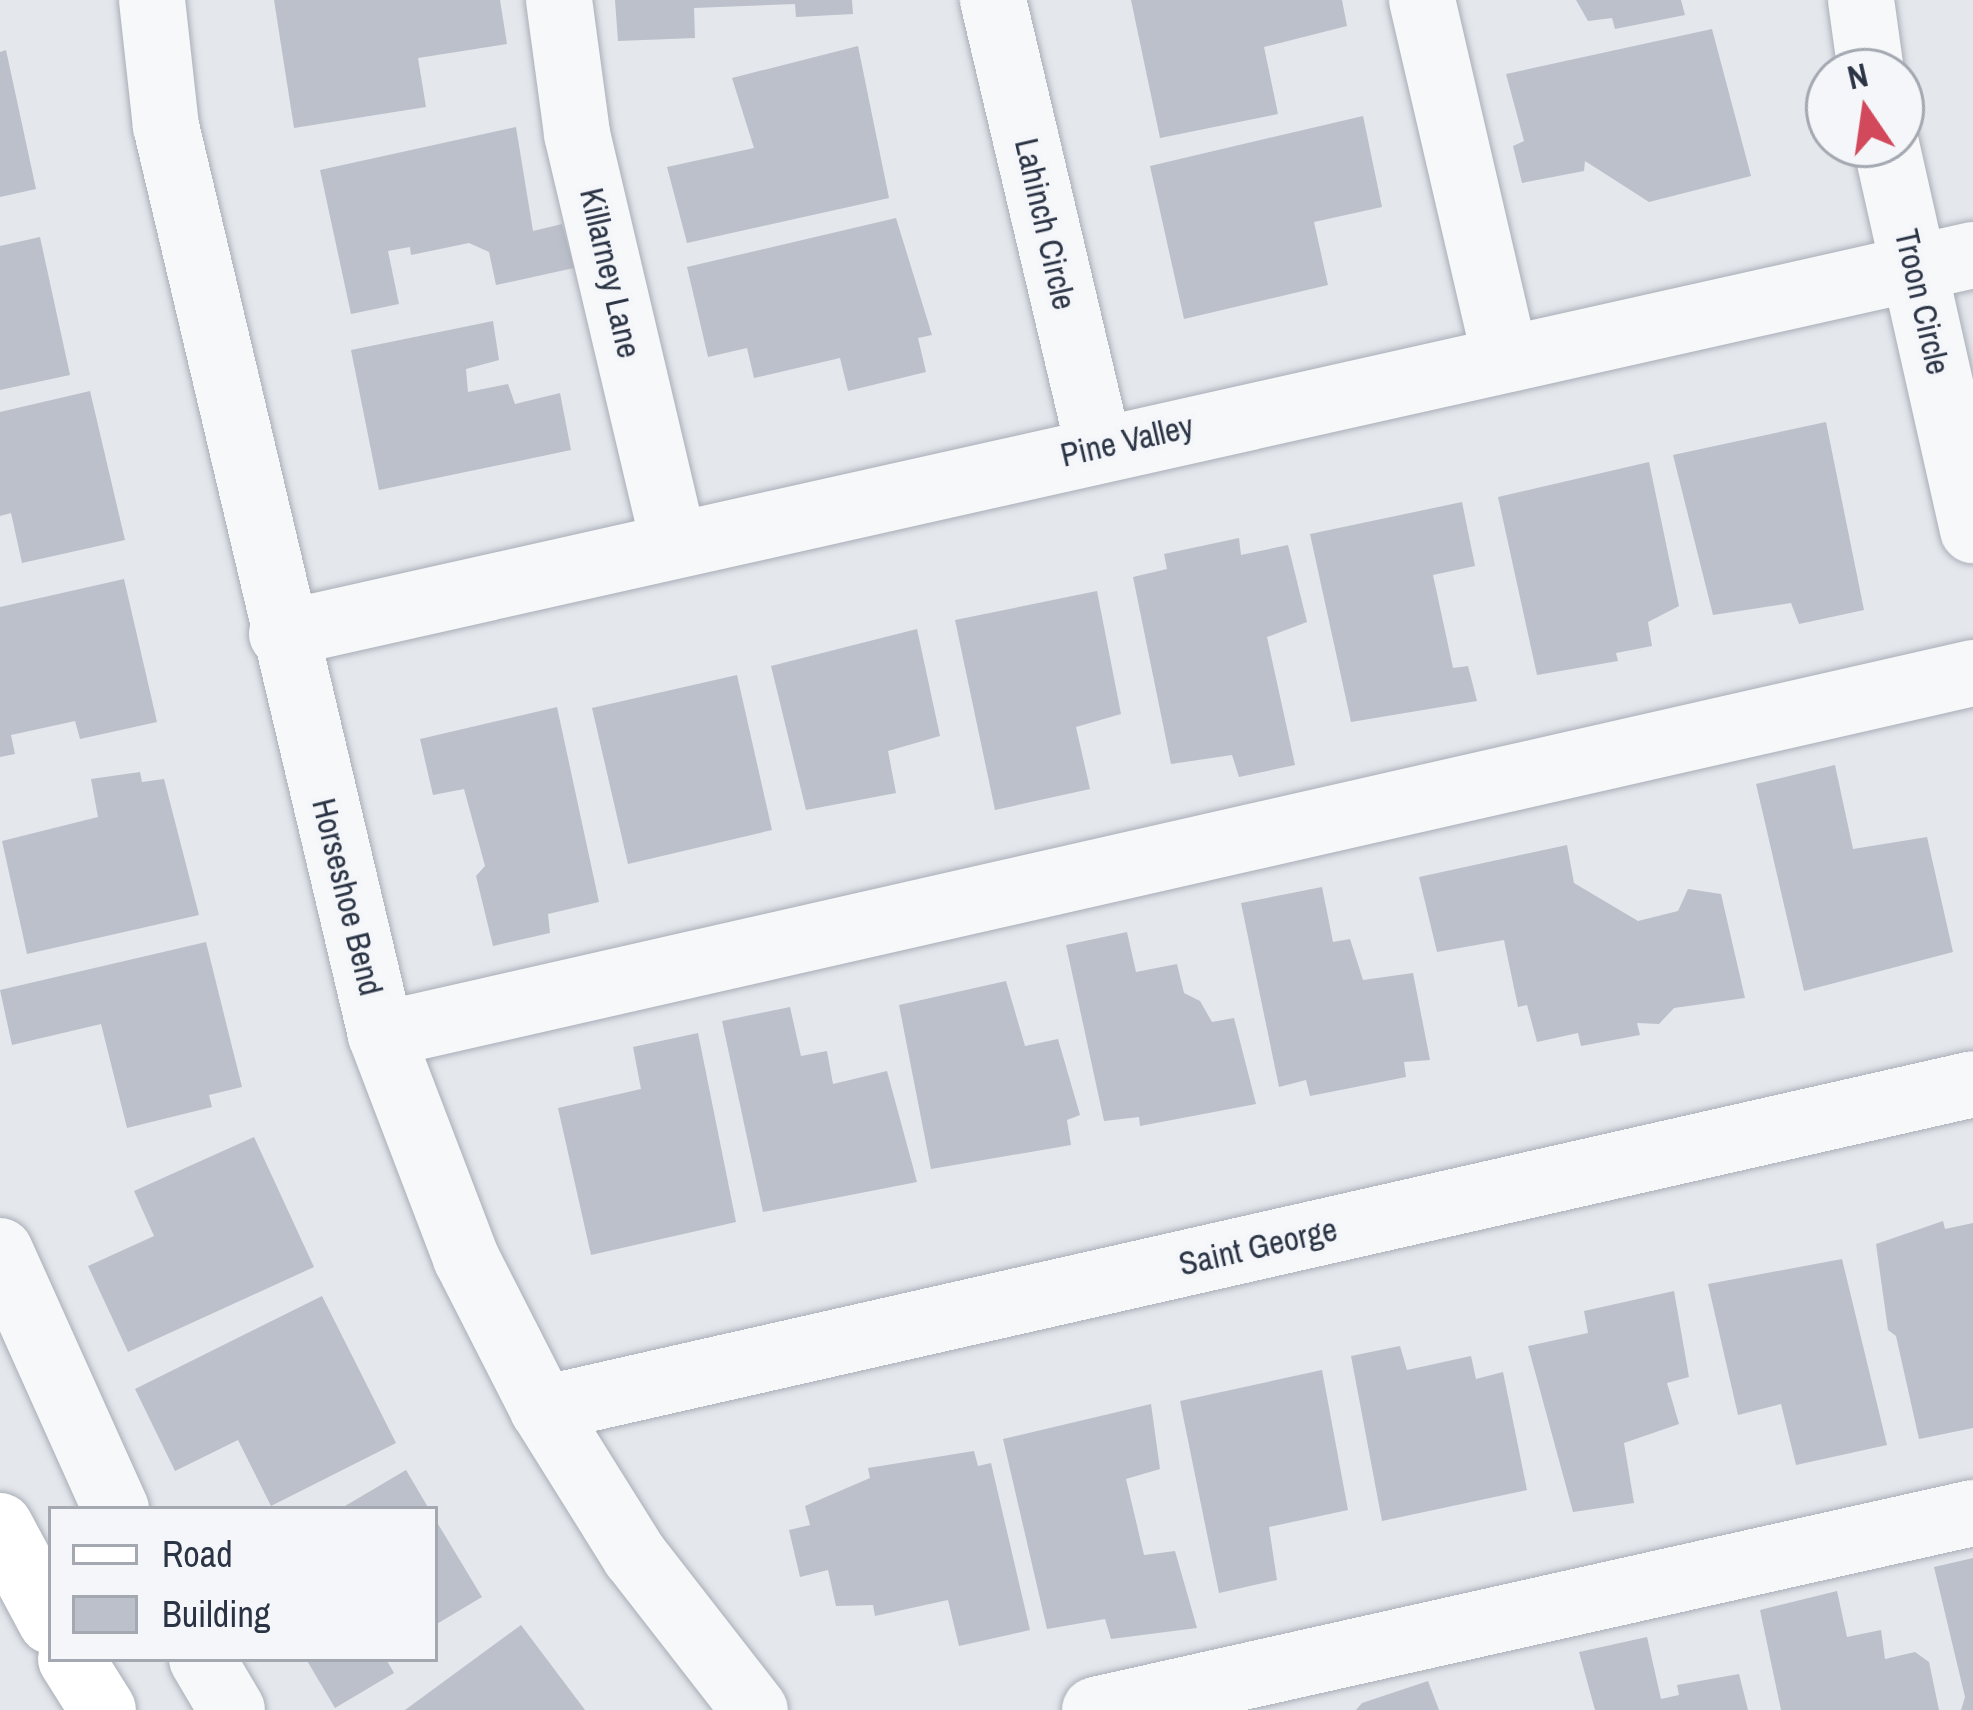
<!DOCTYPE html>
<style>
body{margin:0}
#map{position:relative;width:1973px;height:1710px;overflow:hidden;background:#e4e7ec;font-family:"Archivo Narrow",sans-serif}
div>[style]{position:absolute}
.building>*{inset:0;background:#bbc0ca}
.roads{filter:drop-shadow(0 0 3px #a9aeb7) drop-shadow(0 0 3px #a9aeb7)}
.minor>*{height:66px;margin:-33px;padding:0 33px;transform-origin:33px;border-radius:33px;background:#f7f8fa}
.major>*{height:66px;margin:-33px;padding:0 33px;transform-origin:33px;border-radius:33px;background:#fff}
span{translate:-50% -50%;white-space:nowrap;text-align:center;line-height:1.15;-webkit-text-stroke:9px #f4f6f9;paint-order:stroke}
.street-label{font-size:33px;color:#2b3445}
.legend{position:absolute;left:48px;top:1506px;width:390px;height:156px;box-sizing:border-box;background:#f4f6f9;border:3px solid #a4a8b1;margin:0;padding:15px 21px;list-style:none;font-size:36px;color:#2b3445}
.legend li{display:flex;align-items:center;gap:24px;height:60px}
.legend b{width:60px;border:3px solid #a4a8b1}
.north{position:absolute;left:1805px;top:48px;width:120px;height:120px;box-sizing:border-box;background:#f4f6f9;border:3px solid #a4a8b1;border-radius:50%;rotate:347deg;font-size:33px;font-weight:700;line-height:48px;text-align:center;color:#2b3445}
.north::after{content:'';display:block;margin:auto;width:42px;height:54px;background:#d1495b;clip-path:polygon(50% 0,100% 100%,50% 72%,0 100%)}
</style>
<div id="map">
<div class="building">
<div style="clip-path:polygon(274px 0,500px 0,507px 44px,418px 58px,426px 107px,294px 128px)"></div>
<div style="clip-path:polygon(615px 0,852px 0,853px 14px,796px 17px,795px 4px,694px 8px,695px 38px,618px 41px)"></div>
<div style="clip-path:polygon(1131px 0,1342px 0,1347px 26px,1264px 47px,1278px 114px,1160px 138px)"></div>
<div style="clip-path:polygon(1576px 0,1681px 0,1685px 15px,1615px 29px,1612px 18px,1588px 21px)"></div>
<div style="clip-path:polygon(1712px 29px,1751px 176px,1649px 202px,1585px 161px,1584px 171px,1522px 183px,1513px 146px,1524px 141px,1506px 74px)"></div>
<div style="clip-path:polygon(858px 46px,889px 198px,687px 243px,667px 167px,754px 148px,732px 78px)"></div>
<div style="clip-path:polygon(6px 50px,36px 189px,0 197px,0 52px)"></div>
<div style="clip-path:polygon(1363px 116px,1382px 207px,1314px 222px,1328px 285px,1184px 319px,1150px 166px)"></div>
<div style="clip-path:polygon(516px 127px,533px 231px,562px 224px,574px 268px,496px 285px,489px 252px,469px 243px,411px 255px,410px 247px,388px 251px,399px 304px,351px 314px,320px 170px)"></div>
<div style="clip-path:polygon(896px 218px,932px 335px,918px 338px,926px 372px,848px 391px,840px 358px,754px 378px,747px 348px,708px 357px,687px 267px)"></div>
<div style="clip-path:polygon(40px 237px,70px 375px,0 390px,0 246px)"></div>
<div style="clip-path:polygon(493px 321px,499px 360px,466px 369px,468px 392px,508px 384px,515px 404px,560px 393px,571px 450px,379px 490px,351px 350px)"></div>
<div style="clip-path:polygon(90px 391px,125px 540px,22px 563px,11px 513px,0 516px,0 412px)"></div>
<div style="clip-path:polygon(1826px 422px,1864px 610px,1799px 624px,1791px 603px,1713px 615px,1673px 455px)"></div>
<div style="clip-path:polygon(1649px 462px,1679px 606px,1648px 622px,1652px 646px,1616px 653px,1618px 661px,1537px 675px,1498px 497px)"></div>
<div style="clip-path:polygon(1462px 502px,1475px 566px,1433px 575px,1453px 668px,1468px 666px,1477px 701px,1351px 722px,1310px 534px)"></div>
<div style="clip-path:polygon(1239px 538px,1241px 555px,1288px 545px,1307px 622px,1267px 637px,1295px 765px,1239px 777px,1232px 755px,1171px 764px,1133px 577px,1167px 569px,1164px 554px)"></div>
<div style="clip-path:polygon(124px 579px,157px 722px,80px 739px,75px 721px,11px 735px,15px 754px,0 757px,0 607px)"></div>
<div style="clip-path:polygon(1097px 591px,1121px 714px,1076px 727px,1090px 789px,995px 810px,955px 620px)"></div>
<div style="clip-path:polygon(917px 629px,940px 736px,888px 751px,896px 793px,806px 810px,771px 666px)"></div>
<div style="clip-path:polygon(737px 675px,772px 830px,628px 864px,592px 708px)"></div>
<div style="clip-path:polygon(557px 707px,599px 902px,548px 914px,550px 933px,493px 946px,476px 876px,485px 866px,464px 789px,433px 795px,420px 739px)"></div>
<div style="clip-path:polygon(1835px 765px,1853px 849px,1927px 837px,1953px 952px,1804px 991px,1756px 784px)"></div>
<div style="clip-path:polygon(140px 772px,142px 782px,164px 779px,199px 915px,27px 954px,2px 841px,98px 817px,91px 779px)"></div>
<div style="clip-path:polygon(1567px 845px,1574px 883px,1638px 921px,1678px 911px,1688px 889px,1721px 894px,1745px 998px,1674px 1008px,1659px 1024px,1637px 1023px,1640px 1035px,1581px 1046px,1578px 1033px,1537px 1042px,1527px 1005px,1518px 1007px,1504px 940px,1437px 952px,1419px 877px)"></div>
<div style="clip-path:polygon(1322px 887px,1333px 942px,1350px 939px,1363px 980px,1413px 973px,1430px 1060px,1404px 1062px,1406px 1077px,1310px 1096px,1306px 1080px,1279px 1087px,1241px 903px)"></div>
<div style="clip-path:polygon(1127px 932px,1136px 972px,1177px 964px,1184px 993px,1200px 1001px,1212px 1022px,1234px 1018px,1256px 1104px,1140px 1126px,1139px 1117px,1104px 1121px,1066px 945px)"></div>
<div style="clip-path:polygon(206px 942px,242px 1087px,209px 1095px,212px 1107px,127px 1128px,101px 1024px,12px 1045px,0 990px)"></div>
<div style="clip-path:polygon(1006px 981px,1025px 1046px,1058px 1039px,1080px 1115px,1067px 1120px,1071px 1145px,931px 1169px,899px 1005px)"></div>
<div style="clip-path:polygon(790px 1007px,801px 1056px,827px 1051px,833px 1084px,887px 1071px,917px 1182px,763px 1212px,722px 1021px)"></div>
<div style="clip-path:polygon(698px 1033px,736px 1222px,591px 1255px,558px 1108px,641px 1089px,633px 1047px)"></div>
<div style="clip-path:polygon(254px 1137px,314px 1267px,128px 1352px,88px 1266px,154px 1236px,134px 1191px)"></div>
<div style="clip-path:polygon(1943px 1221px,1945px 1229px,1973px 1223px,1973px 1428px,1919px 1439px,1896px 1336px,1888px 1330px,1876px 1244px)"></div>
<div style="clip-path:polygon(1842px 1259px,1887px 1445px,1796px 1465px,1781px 1404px,1738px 1415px,1708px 1284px)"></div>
<div style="clip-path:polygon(1674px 1291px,1689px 1377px,1667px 1383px,1679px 1424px,1624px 1443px,1634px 1503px,1573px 1512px,1528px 1346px,1588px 1333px,1584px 1311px)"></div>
<div style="clip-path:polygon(322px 1296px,396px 1443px,271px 1506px,238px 1440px,175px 1471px,135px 1389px)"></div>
<div style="clip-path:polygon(1400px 1346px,1407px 1370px,1471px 1356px,1476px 1379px,1503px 1372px,1527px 1490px,1382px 1521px,1351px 1356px)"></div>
<div style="clip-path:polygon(1322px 1370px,1348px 1510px,1269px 1527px,1277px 1580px,1219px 1593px,1180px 1401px)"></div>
<div style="clip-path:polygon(1151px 1404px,1160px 1469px,1126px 1479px,1144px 1555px,1175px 1551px,1197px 1628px,1111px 1639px,1105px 1619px,1047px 1629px,1003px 1439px)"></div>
<div style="clip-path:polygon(974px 1451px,978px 1466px,991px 1463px,1030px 1630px,959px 1646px,948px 1600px,875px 1616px,873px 1605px,836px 1606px,828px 1570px,800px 1577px,789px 1530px,810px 1525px,805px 1506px,870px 1478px,868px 1468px)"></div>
<div style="clip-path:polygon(406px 1470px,429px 1509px,340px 1509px)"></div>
<div style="clip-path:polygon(435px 1519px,482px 1597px,435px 1625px)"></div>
<div style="clip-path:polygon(1973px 1558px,1973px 1710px,1961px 1710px,1965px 1697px,1934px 1567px)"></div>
<div style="clip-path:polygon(1837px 1591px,1847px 1637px,1881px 1630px,1885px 1659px,1915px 1652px,1929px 1662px,1939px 1710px,1781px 1710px,1760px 1610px)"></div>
<div style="clip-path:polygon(521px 1625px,585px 1710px,405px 1710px)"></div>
<div style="clip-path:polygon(1647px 1637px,1661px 1699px,1679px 1695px,1677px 1685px,1739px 1674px,1748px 1710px,1595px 1710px,1579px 1652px)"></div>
<div style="clip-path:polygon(306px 1659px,386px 1659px,394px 1673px,335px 1708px)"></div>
<div style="clip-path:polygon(1428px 1681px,1439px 1710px,1356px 1710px,1362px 1703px)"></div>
</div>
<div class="roads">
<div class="minor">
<div style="left:152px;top:0;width:127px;rotate:83.7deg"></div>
<div style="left:166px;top:126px;width:934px;rotate:76.69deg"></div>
<div style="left:381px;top:1035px;width:239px;rotate:69.1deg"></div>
<div style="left:466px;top:1258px;width:169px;rotate:63deg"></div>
<div style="left:543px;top:1409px;width:173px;rotate:58deg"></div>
<div style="left:635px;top:1556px;width:195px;rotate:52.1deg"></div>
<div style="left:559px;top:0;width:135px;rotate:82.3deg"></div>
<div style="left:577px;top:134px;width:421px;rotate:76.7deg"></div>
<div style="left:993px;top:0;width:460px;rotate:76.7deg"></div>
<div style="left:1422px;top:0;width:366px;rotate:76.9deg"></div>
<div style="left:1861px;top:0;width:73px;rotate:82.1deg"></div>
<div style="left:1886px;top:144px;width:396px;rotate:77.3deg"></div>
<div style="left:282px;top:634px;width:1733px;rotate:-12.63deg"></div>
<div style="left:381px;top:1035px;width:1633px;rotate:-12.81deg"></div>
<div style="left:0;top:1251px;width:283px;rotate:65.8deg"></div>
<div style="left:543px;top:1409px;width:1466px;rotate:-12.8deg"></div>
<div style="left:202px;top:1659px;width:59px;rotate:59.5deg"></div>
<div style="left:1095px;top:1710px;width:900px;rotate:-12.65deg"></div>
</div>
<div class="major">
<div style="left:0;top:1526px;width:108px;rotate:61.8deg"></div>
<div style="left:71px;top:1659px;width:60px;rotate:57.9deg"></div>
</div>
</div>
<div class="street-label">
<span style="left:1045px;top:224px;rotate:77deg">Lahinch Circle</span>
<span style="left:610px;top:273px;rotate:77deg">Killarney Lane</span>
<span style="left:1922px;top:302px;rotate:77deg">Troon Circle</span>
<span style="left:1127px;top:441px;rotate:-13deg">Pine Valley</span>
<span style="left:347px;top:897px;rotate:76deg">Horseshoe Bend</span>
<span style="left:1258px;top:1247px;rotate:-13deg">Saint George</span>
</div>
<ul class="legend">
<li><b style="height:15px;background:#fff"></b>Road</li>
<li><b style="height:33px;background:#bbc0ca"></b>Building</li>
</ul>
<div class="north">N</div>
</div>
